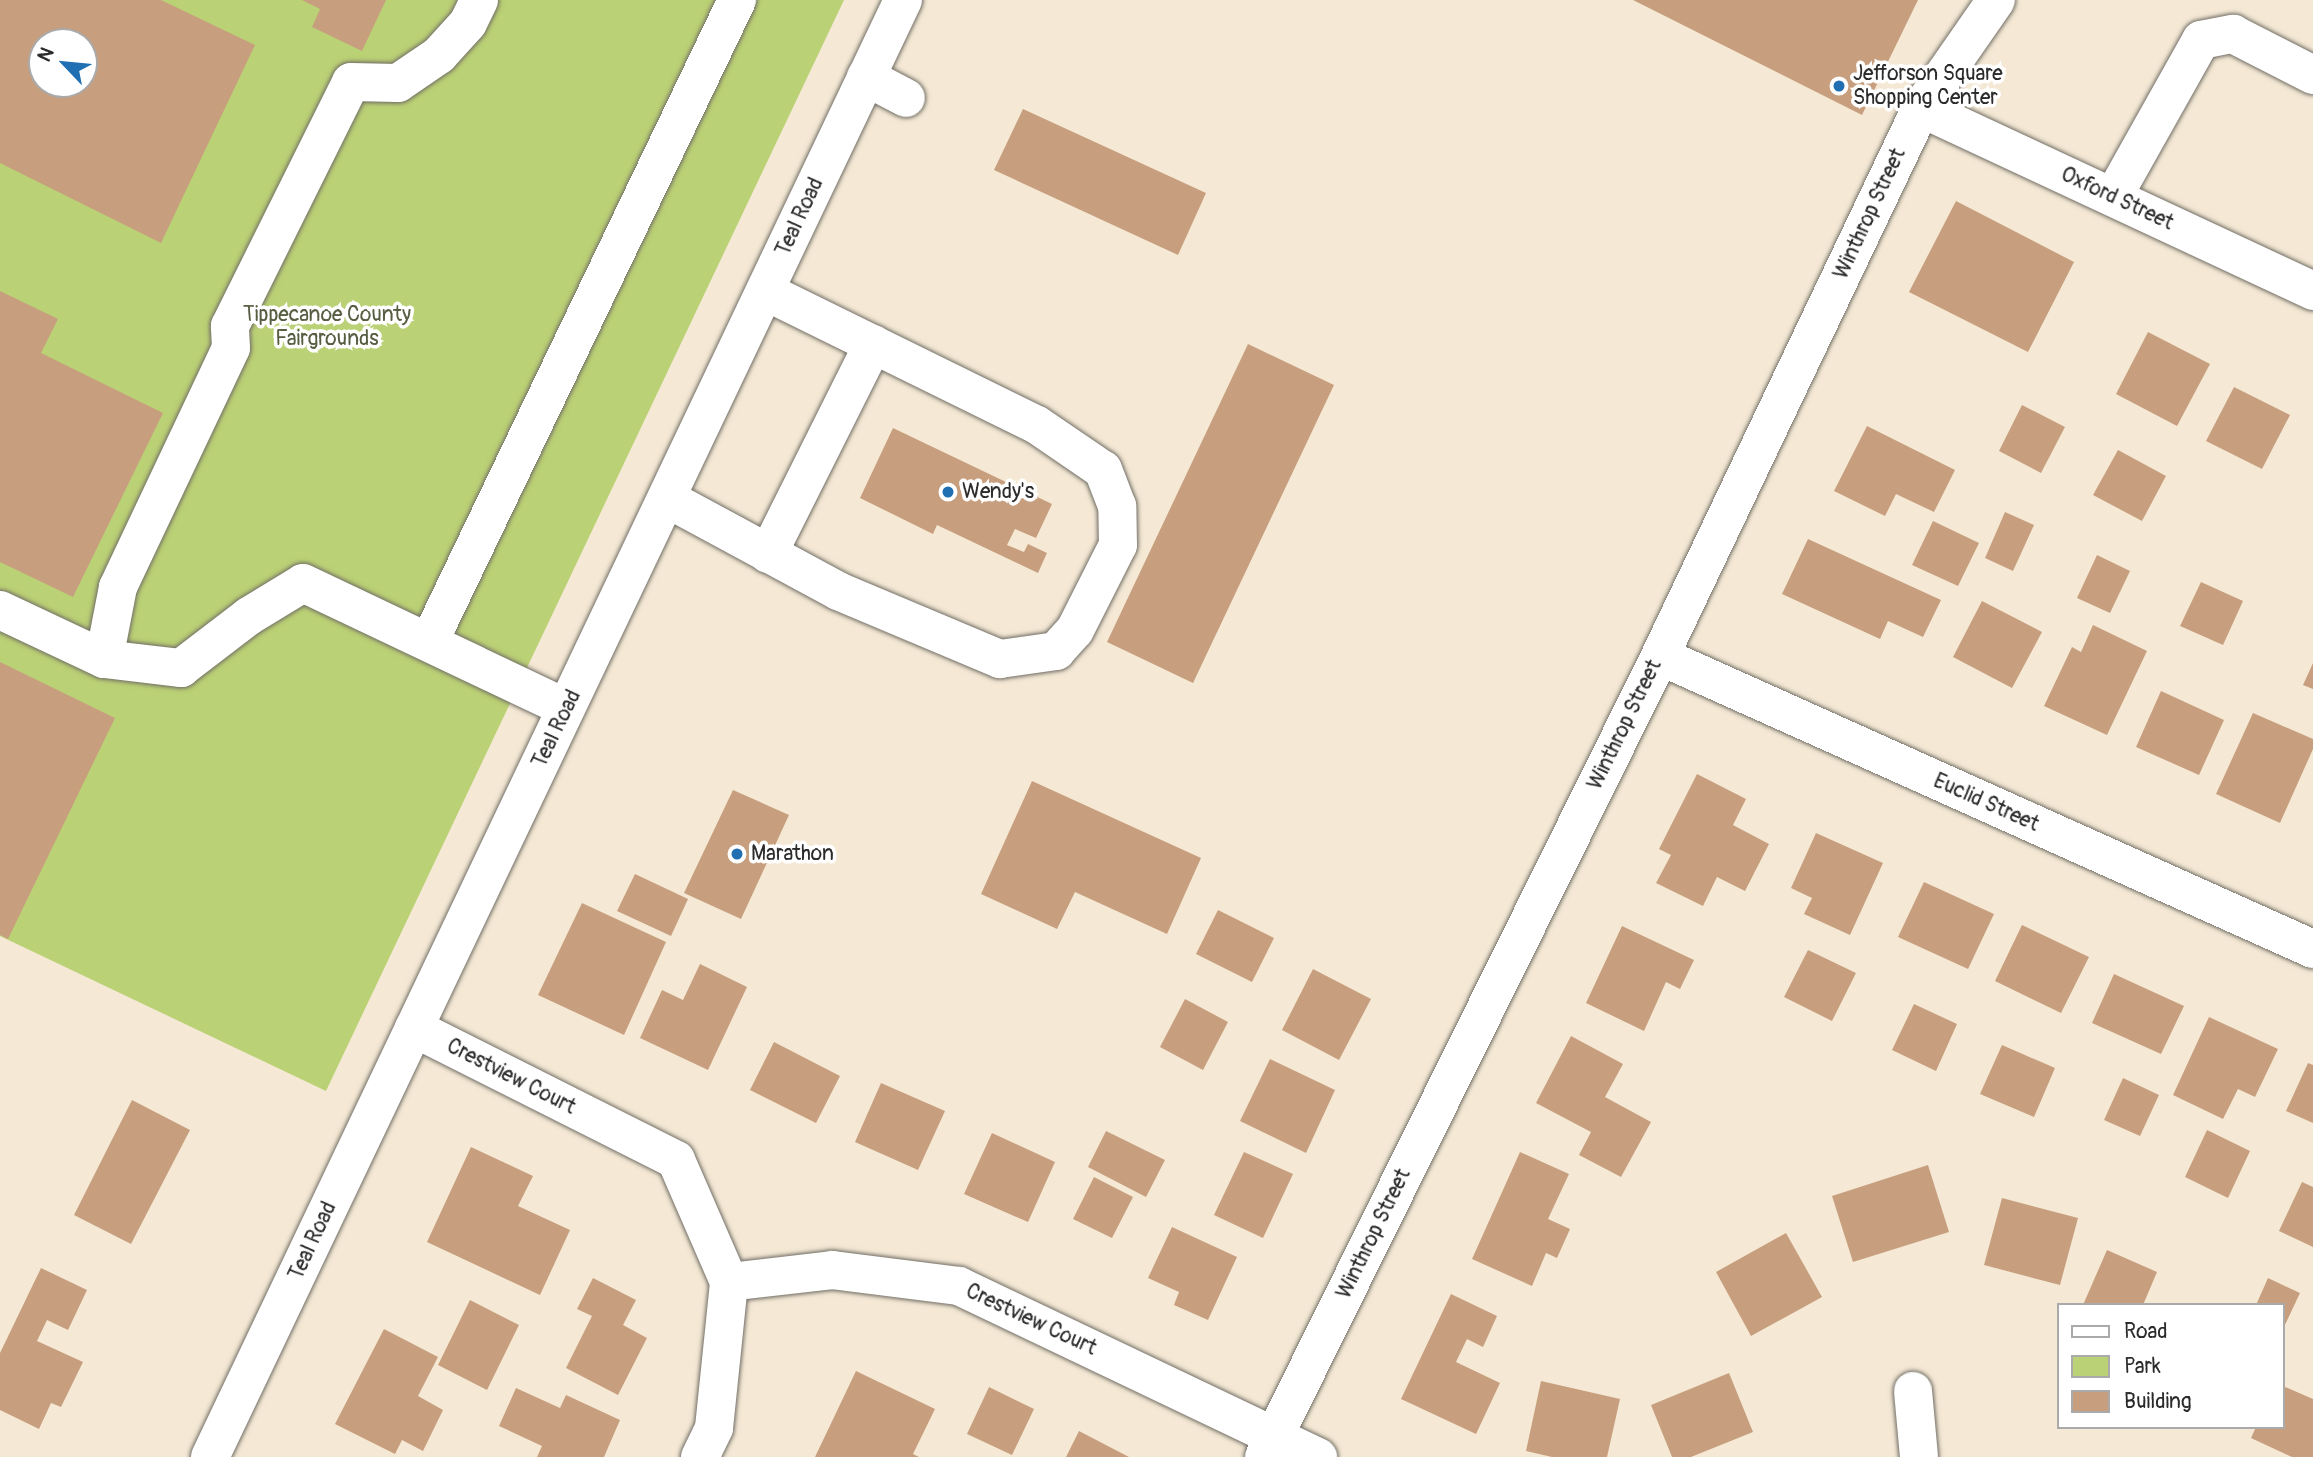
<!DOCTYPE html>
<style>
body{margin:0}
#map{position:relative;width:2313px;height:1457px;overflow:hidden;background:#f5e9d5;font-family:Pangolin,sans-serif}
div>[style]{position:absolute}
.green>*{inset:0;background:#bbd175}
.building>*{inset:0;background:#c79f7e}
.roads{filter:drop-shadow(0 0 2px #726e66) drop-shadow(0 0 2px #726e66)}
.minor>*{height:38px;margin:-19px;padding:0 19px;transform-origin:19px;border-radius:19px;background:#fff}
.major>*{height:38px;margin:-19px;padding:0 19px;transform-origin:19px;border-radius:19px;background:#fff}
.dots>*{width:19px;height:19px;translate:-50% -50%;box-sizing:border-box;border:4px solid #fff;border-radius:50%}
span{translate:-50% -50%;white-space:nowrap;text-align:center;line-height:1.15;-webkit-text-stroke:7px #fff;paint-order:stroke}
.poi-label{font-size:21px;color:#2b2b2b}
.left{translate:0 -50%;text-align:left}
.street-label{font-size:21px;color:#2b2b2b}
.park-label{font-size:21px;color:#565d41}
.legend{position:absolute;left:2057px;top:1303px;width:228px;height:126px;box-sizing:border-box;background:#fff;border:2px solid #aaa;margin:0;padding:9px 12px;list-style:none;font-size:21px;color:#2b2b2b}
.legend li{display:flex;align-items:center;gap:14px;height:35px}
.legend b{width:35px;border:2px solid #aaa}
.north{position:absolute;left:28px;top:28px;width:70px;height:70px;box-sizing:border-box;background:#fff;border:2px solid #aaa;border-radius:50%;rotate:296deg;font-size:19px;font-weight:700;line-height:28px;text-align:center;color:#2b2b2b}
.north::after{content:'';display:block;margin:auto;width:24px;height:32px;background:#1f6fb2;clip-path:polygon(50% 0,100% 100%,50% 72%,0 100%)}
</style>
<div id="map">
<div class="green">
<div style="clip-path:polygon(evenodd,0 0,844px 0,326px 1091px,0 936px,0 0,42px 42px,84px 42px,84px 84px,42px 84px,42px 42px)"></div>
</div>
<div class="building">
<div style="clip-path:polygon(evenodd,0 0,161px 0,255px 45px,161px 243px,0 163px,0 0,42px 42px,84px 42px,84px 84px,42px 84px,42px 42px)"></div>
<div style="clip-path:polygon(302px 0,386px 0,362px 51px,312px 27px,320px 9px)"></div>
<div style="clip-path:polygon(1633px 0,1918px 0,1862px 115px)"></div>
<div style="clip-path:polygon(1023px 109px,1206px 193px,1178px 255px,994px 170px)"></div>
<div style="clip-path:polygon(1956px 201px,2074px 262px,2028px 352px,1909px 292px)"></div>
<div style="clip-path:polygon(0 291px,58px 319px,41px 353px,163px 413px,73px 597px,0 562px)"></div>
<div style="clip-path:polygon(2148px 332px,2210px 364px,2177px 426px,2116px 394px)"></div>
<div style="clip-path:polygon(1248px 344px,1334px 385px,1193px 683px,1107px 642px)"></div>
<div style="clip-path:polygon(2234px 387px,2290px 415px,2262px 469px,2206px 441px)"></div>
<div style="clip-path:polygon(2022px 405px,2065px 427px,2041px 473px,1999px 451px)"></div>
<div style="clip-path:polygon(1867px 426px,1955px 470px,1934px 512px,1896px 494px,1885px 516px,1834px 491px)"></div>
<div style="clip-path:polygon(893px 428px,1052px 504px,1036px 538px,1015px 529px,1007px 545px,1024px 552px,1028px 544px,1047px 553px,1038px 573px,937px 525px,933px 534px,860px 498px)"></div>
<div style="clip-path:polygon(2118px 450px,2166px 476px,2142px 521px,2093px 495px)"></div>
<div style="clip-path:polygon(2005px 512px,2034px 525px,2013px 571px,1985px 558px)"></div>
<div style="clip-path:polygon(1933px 521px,1979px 543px,1958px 586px,1912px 565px)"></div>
<div style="clip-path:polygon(1808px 539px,1941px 600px,1923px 637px,1888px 621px,1880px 639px,1782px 594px)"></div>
<div style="clip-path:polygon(2097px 555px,2130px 571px,2110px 613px,2077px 598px)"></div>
<div style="clip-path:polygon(2201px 582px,2243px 601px,2223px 645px,2180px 626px)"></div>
<div style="clip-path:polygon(1982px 601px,2042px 632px,2012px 688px,1953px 657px)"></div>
<div style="clip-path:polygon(2093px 625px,2147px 651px,2107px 735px,2044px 706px,2072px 647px,2081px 652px)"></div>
<div style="clip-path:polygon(0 662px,115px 718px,8px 939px,0 935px)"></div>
<div style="clip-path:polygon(2313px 663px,2313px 689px,2303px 685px)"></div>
<div style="clip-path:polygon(2161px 691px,2224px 720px,2199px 775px,2136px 747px)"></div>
<div style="clip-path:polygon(2253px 713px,2313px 739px,2313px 749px,2280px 823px,2216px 794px)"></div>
<div style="clip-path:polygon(1697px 774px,1746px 799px,1733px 825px,1769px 844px,1745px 891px,1717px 877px,1703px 906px,1656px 883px,1671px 855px,1659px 849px)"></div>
<div style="clip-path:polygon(1032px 781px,1201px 858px,1167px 934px,1075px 892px,1057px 929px,981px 894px)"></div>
<div style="clip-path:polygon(733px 790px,789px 815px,741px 919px,684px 893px)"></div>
<div style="clip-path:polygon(1816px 833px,1883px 863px,1850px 935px,1804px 914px,1812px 898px,1791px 888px)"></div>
<div style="clip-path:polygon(635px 874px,688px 899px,671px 936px,617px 911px)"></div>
<div style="clip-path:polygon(1924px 882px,1994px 914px,1968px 969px,1898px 937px)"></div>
<div style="clip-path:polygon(582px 903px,666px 942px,624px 1035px,538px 995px)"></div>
<div style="clip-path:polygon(1218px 910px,1274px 938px,1252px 982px,1196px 954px)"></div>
<div style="clip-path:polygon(2022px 925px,2089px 957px,2061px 1013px,1995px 981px)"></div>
<div style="clip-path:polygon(1622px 926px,1694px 960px,1680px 989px,1666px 982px,1644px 1031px,1586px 1003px)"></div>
<div style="clip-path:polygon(1808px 950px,1856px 973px,1832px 1021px,1784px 997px)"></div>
<div style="clip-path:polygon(700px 964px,747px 987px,708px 1070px,640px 1038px,662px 990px,683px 1000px)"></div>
<div style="clip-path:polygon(1313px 969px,1371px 999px,1339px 1060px,1282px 1030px)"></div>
<div style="clip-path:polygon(2114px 974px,2184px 1006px,2161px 1054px,2092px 1023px)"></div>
<div style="clip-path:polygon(1185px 999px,1228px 1022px,1203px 1070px,1160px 1047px)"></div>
<div style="clip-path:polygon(1914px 1004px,1957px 1024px,1936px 1071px,1892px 1050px)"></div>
<div style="clip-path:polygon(2209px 1017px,2278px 1049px,2255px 1097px,2238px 1089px,2223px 1119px,2173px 1095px)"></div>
<div style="clip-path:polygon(1571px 1036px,1623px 1064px,1605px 1097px,1651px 1122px,1621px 1177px,1579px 1155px,1591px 1132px,1536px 1103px)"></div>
<div style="clip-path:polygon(774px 1042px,840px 1076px,816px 1123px,750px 1090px)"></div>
<div style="clip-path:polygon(2002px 1045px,2055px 1068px,2034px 1117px,1980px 1094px)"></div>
<div style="clip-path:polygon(1270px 1059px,1335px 1090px,1306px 1153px,1240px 1121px)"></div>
<div style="clip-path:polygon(2308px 1063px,2313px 1065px,2313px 1123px,2286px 1111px)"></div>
<div style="clip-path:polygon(2123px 1078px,2159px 1095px,2140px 1136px,2104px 1120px)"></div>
<div style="clip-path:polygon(881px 1083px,945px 1111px,918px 1170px,855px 1142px)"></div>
<div style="clip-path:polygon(132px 1100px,190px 1130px,131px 1244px,74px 1215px)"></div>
<div style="clip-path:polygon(2207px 1130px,2250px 1151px,2228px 1198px,2185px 1177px)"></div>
<div style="clip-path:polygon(1106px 1131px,1165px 1160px,1146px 1197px,1088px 1167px)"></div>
<div style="clip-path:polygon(992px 1133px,1055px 1162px,1028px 1222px,964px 1194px)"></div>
<div style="clip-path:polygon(471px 1147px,533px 1176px,518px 1206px,570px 1230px,540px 1295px,427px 1242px)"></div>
<div style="clip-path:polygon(1244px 1152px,1293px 1174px,1263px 1238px,1214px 1215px)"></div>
<div style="clip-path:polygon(1520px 1152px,1569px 1174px,1548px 1219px,1570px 1229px,1557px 1258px,1546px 1253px,1532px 1286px,1472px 1259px)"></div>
<div style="clip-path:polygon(1928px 1165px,1949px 1232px,1853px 1262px,1832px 1196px)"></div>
<div style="clip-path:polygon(1094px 1177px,1133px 1197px,1112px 1238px,1073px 1219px)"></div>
<div style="clip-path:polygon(2302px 1182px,2313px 1187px,2313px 1247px,2279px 1231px)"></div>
<div style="clip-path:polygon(2002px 1198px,2078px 1218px,2060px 1285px,1984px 1265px)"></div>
<div style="clip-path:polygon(1172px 1227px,1237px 1257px,1208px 1320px,1174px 1305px,1179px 1292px,1148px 1278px)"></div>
<div style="clip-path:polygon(1786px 1233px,1822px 1297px,1751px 1336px,1716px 1272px)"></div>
<div style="clip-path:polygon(2107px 1250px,2157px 1272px,2143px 1305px,2083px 1305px)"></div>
<div style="clip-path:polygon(41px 1268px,87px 1290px,68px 1330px,47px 1320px,37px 1341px,83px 1362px,61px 1407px,51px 1403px,39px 1429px,0 1410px,0 1353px)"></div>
<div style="clip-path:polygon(593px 1278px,636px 1300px,623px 1325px,647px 1338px,618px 1395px,566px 1368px,592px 1316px,577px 1309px)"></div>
<div style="clip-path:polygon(2268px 1278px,2300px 1293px,2283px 1329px,2283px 1305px,2256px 1305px)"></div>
<div style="clip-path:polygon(1451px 1294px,1497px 1316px,1483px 1347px,1467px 1339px,1456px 1362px,1500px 1383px,1476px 1434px,1401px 1399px)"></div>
<div style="clip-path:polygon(470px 1300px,519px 1325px,487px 1390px,438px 1365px)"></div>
<div style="clip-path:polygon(384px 1329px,438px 1357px,418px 1396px,443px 1410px,423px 1451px,402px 1440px,395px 1454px,335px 1424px)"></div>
<div style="clip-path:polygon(856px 1371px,935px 1409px,913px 1454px,919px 1457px,815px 1457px)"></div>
<div style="clip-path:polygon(1729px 1373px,1753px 1432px,1691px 1457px,1672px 1457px,1651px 1405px)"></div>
<div style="clip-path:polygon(1541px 1381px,1620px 1399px,1607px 1457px,1552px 1457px,1526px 1451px)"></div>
<div style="clip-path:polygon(2283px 1386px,2313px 1399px,2313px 1457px,2292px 1457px,2251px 1438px,2256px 1427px,2283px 1427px)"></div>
<div style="clip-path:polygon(989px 1387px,1034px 1409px,1012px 1455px,967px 1434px)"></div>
<div style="clip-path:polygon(516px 1388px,560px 1408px,566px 1395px,620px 1420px,604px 1457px,537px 1457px,542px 1446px,499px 1426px)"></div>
<div style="clip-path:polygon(1079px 1431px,1129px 1457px,1066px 1457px)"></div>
</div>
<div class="roads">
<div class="minor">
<div style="left:866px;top:77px;width:45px;rotate:27.7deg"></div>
<div style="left:1921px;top:108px;width:433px;rotate:25deg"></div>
<div style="left:2113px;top:197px;width:180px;rotate:-60.7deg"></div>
<div style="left:2201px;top:40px;width:33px;rotate:-11deg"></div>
<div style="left:2233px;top:34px;width:90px;rotate:27.1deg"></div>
<div style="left:668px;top:499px;width:193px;rotate:28.4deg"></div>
<div style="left:838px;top:591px;width:176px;rotate:22.8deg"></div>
<div style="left:1000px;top:659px;width:57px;rotate:-8.1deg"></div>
<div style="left:1056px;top:651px;width:28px;rotate:-48deg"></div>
<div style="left:1075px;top:630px;width:95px;rotate:-63.2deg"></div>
<div style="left:1118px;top:545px;width:39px;rotate:-91deg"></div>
<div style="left:1117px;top:506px;width:39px;rotate:-111deg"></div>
<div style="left:1103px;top:470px;width:80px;rotate:-145.7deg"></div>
<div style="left:1037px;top:425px;width:303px;rotate:-153.8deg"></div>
<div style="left:768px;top:554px;width:235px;rotate:-63.4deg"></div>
<div style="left:0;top:610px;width:115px;rotate:25.2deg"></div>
<div style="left:104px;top:659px;width:78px;rotate:6.7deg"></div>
<div style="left:181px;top:668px;width:86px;rotate:-37.4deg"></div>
<div style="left:249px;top:616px;width:63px;rotate:-31.4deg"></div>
<div style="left:303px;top:583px;width:291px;rotate:25.4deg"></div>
<div style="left:430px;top:640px;width:710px;rotate:-64.37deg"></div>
<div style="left:1660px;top:656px;width:716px;rotate:24.17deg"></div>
<div style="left:104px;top:659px;width:73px;rotate:-79deg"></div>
<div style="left:118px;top:587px;width:264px;rotate:-64.7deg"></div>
<div style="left:231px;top:348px;width:22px;rotate:-93deg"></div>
<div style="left:230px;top:326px;width:272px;rotate:-63.6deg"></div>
<div style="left:351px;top:82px;width:47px;rotate:1.2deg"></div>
<div style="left:398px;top:83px;width:50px;rotate:-34.3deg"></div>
<div style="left:439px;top:55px;width:43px;rotate:-47.8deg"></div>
<div style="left:468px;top:23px;width:25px;rotate:-64deg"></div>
<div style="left:414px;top:1028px;width:293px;rotate:26.7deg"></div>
<div style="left:676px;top:1160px;width:133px;rotate:66.5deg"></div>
<div style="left:729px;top:1282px;width:104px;rotate:-6.6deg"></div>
<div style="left:832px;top:1270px;width:128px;rotate:7.2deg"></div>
<div style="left:959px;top:1286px;width:398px;rotate:25.5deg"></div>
<div style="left:1913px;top:1391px;width:66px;rotate:84.8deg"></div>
<div style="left:700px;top:1457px;width:32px;rotate:-64deg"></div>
<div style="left:714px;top:1428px;width:147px;rotate:-84.1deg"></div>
<div style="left:1264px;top:1457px;width:894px;rotate:-63.69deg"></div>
<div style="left:1660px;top:656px;width:607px;rotate:-64.53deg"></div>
<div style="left:1921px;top:108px;width:131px;rotate:-55.2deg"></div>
</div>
<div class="major">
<div style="left:210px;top:1457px;width:1613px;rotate:-64.56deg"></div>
</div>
</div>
<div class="dots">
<div style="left:1839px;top:86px;background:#1f6fb2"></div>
<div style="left:948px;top:492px;background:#1f6fb2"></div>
<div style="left:737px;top:854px;background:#1f6fb2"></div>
</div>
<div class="poi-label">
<span class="left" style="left:1853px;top:86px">Jefforson Square<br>Shopping Center</span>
<span class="left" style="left:962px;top:492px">Wendy's</span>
<span class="left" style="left:751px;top:854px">Marathon</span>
</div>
<div class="street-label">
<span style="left:2117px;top:199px;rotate:25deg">Oxford Street</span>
<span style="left:1870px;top:214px;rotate:-65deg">Winthrop Street</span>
<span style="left:800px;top:217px;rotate:-65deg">Teal Road</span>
<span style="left:1625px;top:725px;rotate:-64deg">Winthrop Street</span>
<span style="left:557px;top:729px;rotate:-64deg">Teal Road</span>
<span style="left:1986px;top:803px;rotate:24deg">Euclid Street</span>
<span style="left:511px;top:1077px;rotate:27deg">Crestview Court</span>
<span style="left:1374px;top:1234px;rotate:-64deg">Winthrop Street</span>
<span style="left:313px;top:1241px;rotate:-65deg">Teal Road</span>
<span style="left:1031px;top:1320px;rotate:25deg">Crestview Court</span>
</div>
<div class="park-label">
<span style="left:327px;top:327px">Tippecanoe County<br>Fairgrounds</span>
</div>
<ul class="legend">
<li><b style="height:9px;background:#fff"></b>Road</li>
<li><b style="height:19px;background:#bbd175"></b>Park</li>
<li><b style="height:19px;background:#c79f7e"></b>Building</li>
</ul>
<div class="north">N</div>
</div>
